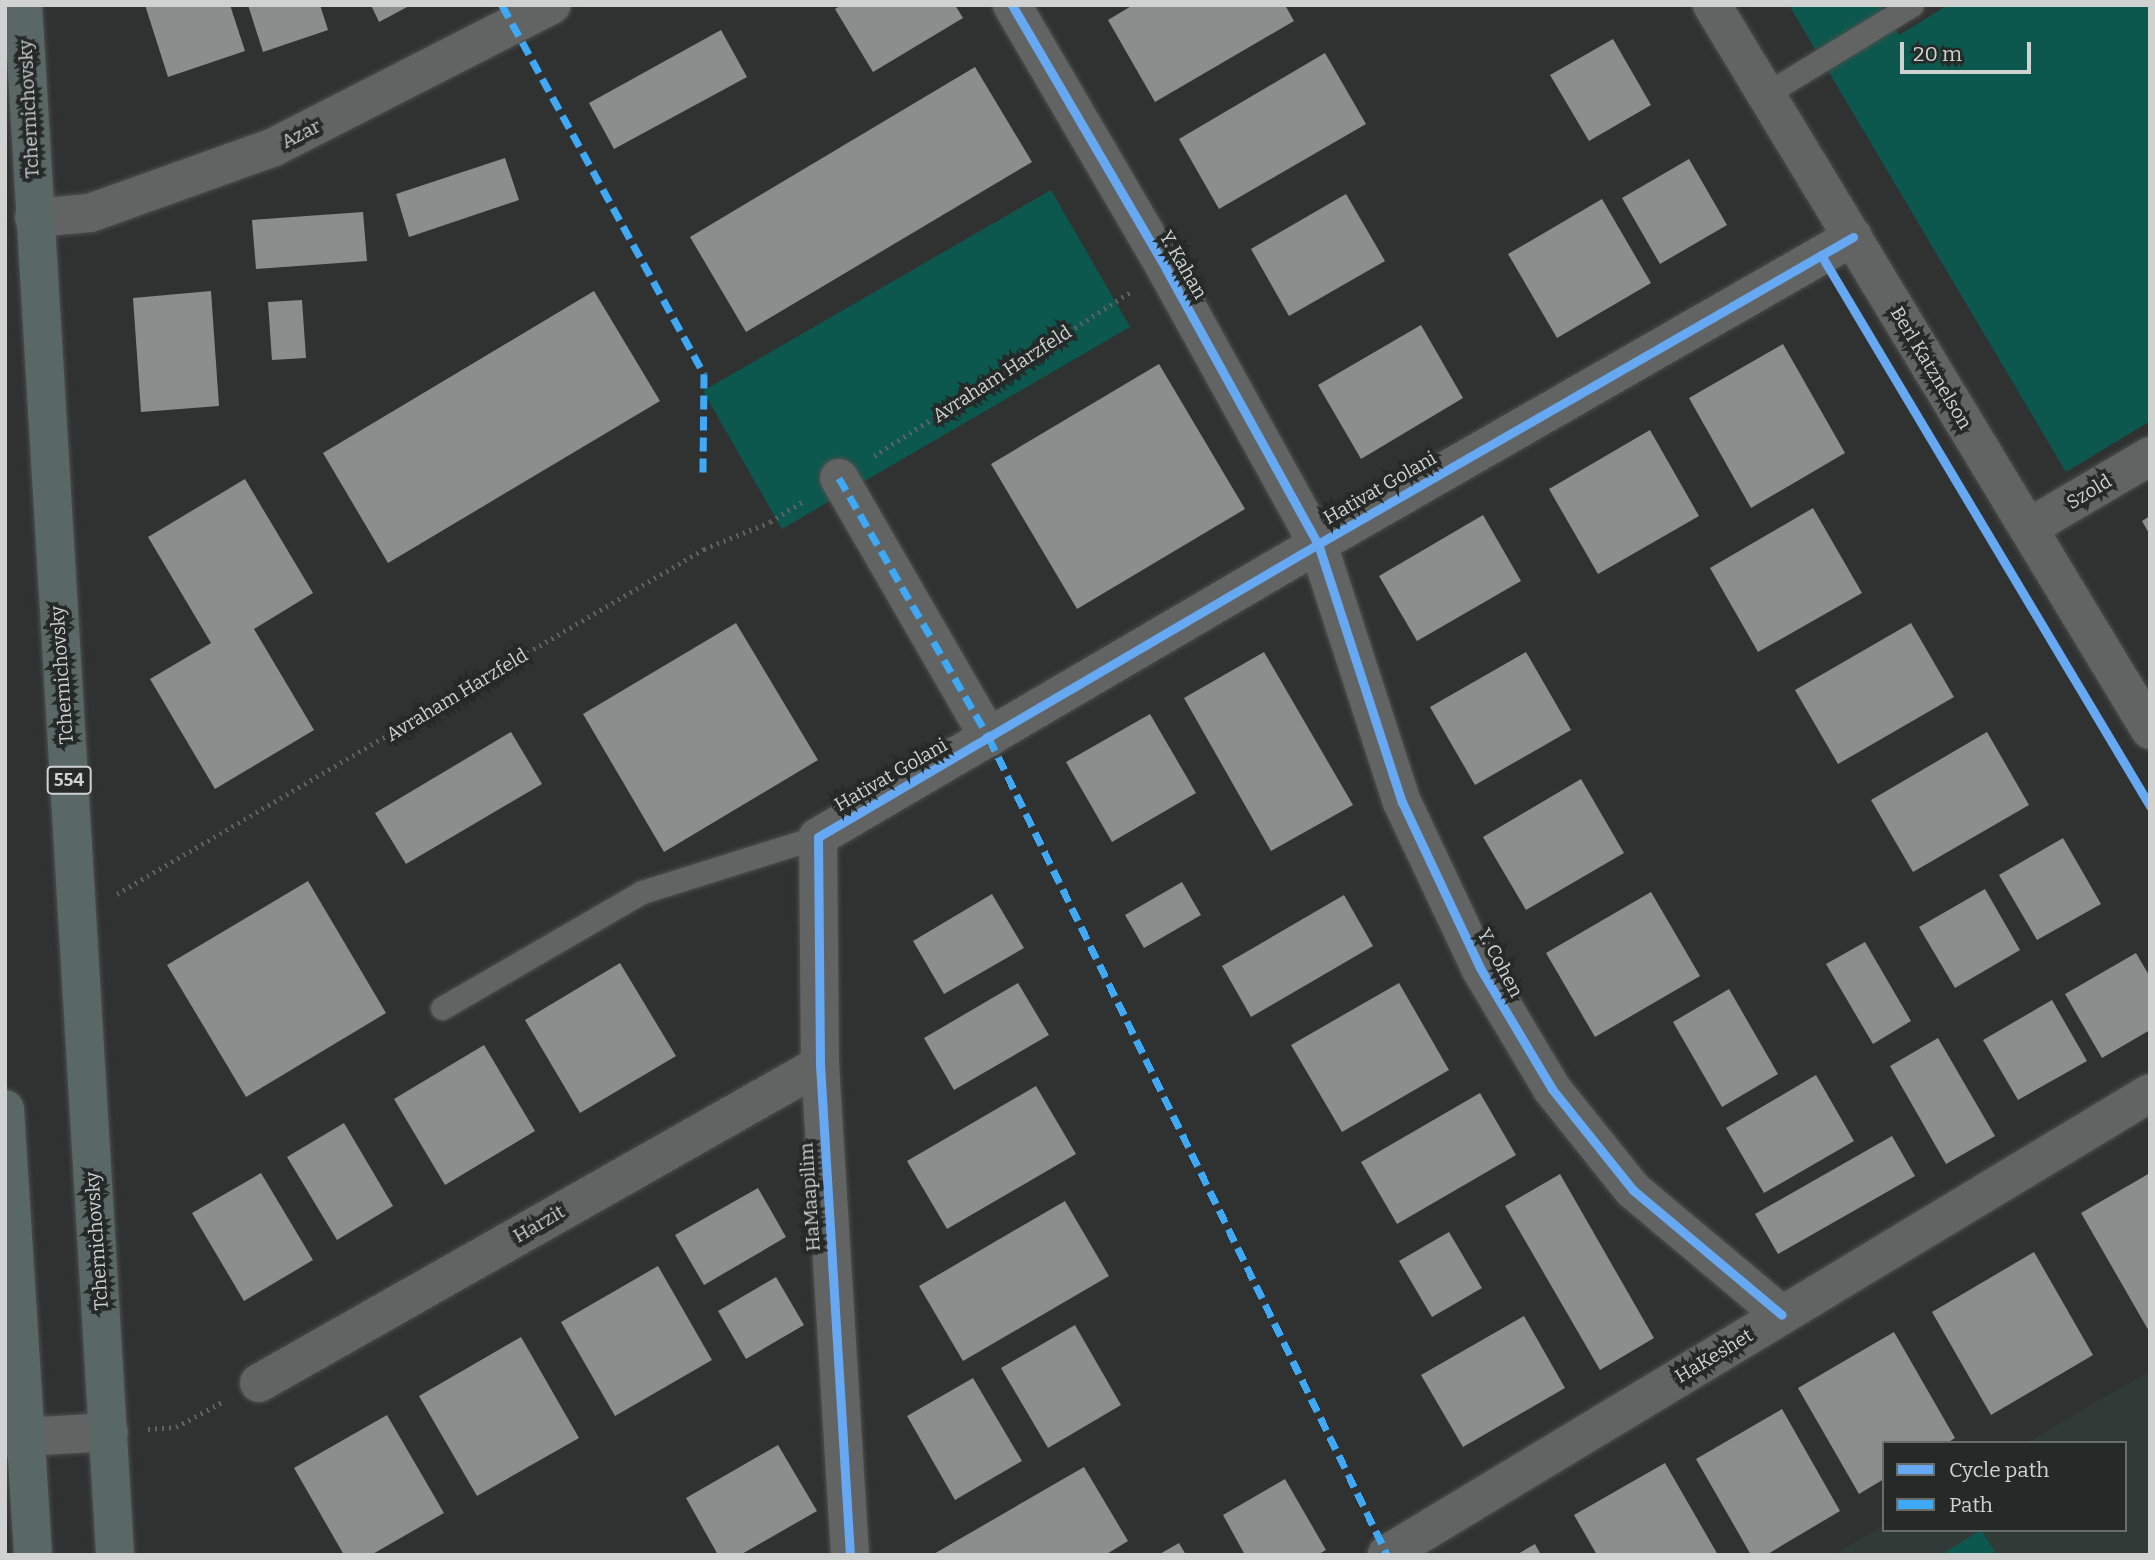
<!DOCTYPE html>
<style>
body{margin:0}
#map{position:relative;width:2155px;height:1560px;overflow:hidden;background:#303231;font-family:Bitter,serif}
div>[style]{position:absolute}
.built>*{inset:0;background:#303b38}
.green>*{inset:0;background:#0c584e}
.building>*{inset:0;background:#8c8d8d}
.path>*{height:4.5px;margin-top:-2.25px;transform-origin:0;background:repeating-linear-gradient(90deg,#606261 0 2px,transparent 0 7px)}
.roads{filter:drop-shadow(0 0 2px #4c4f4e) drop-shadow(0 0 2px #4c4f4e)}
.lane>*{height:23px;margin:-11.5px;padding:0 11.5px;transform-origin:11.5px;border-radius:11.5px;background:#626463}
.street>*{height:38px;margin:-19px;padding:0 19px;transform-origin:19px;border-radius:19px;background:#626463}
.secondary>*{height:38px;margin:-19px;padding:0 19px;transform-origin:19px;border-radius:19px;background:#626463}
.primary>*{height:38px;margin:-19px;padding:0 19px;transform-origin:19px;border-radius:19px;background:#596866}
.quiet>*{height:7px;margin-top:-3.5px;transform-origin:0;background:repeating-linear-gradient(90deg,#3fa9f5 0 14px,transparent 0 21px)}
.cycleway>*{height:9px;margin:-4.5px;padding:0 4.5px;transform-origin:4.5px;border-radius:4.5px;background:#66a8f1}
span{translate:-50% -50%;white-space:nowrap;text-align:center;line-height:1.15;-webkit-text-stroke:7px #252928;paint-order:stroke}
.shield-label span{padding:2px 5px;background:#252928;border:2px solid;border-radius:5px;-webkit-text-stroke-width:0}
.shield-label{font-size:18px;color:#cfd2d1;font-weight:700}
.street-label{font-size:19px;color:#cfd2d1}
.frame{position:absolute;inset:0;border:7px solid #cfd2d1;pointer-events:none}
.legend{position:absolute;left:1882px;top:1441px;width:245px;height:91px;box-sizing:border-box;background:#252928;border:2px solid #696d6c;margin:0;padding:9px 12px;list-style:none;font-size:21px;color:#cfd2d1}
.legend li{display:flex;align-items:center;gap:14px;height:35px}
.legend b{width:35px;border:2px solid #696d6c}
.scale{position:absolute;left:1900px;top:42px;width:131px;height:32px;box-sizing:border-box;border:4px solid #cfd2d1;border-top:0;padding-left:9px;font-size:21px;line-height:24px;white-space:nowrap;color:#cfd2d1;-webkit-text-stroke:5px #252928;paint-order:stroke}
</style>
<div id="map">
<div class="built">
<div style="clip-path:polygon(2148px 1372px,2150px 1555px,1833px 1555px,1884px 1525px,1884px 1530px,2125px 1530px,2125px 1443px,2026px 1443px)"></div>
</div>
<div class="green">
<div style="clip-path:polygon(1789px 5px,1881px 5px,1899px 35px,1948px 5px,2150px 5px,2150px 421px,2066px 472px)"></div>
<div style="clip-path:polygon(1051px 190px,1130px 327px,782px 529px,703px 391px)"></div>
<div style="clip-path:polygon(1981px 1530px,1997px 1555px,1941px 1555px)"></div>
</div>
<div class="building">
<div style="clip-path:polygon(145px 5px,230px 5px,245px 51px,168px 77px)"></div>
<div style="clip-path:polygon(248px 5px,320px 5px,328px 30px,263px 52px)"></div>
<div style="clip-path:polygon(371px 5px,411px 5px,379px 22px)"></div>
<div style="clip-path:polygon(842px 5px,955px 5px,963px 18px,873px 72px,835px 9px)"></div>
<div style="clip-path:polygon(1133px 5px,1285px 5px,1294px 21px,1155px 102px,1108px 20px)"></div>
<div style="clip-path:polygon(721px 30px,747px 77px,614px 149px,589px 103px)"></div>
<div style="clip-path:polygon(1613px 39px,1651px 105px,1589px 141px,1550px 75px)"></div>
<div style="clip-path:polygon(1325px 53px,1366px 124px,1219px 209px,1179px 139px)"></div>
<div style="clip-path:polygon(975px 67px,1032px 162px,746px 332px,690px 237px)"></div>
<div style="clip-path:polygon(505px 158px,519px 200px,409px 237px,396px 194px)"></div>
<div style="clip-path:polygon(1689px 159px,1727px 225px,1660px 264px,1622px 198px)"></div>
<div style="clip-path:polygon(1346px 194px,1385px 261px,1289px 316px,1251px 249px)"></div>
<div style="clip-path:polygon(1602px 199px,1651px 283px,1557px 338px,1508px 254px)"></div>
<div style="clip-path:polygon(363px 212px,367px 261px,256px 269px,252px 220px)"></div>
<div style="clip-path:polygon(211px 291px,219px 406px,141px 412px,133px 298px)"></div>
<div style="clip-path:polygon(594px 291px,660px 401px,388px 563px,323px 453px)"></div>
<div style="clip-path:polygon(302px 300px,306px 358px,272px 360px,268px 302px)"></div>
<div style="clip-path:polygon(1421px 325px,1463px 398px,1361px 459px,1318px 385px)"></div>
<div style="clip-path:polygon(1783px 344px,1845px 453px,1751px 508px,1689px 398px)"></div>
<div style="clip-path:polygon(1159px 364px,1245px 509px,1077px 609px,991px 464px)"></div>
<div style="clip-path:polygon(1650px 430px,1699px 516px,1598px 574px,1549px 489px)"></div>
<div style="clip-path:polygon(245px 479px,313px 593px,254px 629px,314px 730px,215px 789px,150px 679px,211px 643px,148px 537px)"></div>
<div style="clip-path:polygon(1813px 508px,1862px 593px,1758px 652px,1710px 568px)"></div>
<div style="clip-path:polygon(1483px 515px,1521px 581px,1417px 641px,1379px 576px)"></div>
<div style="clip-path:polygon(2150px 516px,2150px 535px,2142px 521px)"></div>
<div style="clip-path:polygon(736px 623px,818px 760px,664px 852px,583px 714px)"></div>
<div style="clip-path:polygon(1911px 623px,1954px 697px,1838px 764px,1795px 690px)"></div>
<div style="clip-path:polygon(1264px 652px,1353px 805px,1271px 851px,1184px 698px)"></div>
<div style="clip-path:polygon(1526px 652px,1571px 730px,1475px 785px,1430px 707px)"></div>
<div style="clip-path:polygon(1150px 714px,1196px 793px,1112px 842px,1066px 762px)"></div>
<div style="clip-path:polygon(511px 732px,542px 784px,406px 864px,375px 813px)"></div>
<div style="clip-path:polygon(1987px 732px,2029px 805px,1913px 872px,1871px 800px)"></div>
<div style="clip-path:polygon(1581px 779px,1624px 853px,1526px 910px,1483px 837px)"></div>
<div style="clip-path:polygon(2063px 838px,2101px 904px,2037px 940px,1999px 875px)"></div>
<div style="clip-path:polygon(308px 881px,386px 1013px,246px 1097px,167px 965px)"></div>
<div style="clip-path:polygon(1182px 882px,1201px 915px,1144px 948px,1125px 915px)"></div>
<div style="clip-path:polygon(1985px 889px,2020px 950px,1955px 988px,1919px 927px)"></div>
<div style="clip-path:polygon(1651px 892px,1700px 976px,1595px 1037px,1546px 953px)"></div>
<div style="clip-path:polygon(992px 894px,1024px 948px,944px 994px,913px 941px)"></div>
<div style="clip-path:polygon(1344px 895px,1373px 946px,1251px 1017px,1222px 966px)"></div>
<div style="clip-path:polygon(1865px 942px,1911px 1021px,1873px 1044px,1826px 964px)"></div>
<div style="clip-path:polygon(2136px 953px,2150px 977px,2150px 1030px,2102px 1058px,2065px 994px)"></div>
<div style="clip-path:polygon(620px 963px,676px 1056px,580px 1113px,525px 1020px)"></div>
<div style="clip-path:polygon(1018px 983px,1049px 1035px,954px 1090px,924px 1038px)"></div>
<div style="clip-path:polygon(1399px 983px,1449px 1070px,1342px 1132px,1291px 1045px)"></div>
<div style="clip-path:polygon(1729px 989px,1778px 1074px,1722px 1107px,1673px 1022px)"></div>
<div style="clip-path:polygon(2052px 1000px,2087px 1061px,2018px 1100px,1983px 1040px)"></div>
<div style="clip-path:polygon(1938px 1038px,1995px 1136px,1946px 1164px,1890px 1066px)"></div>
<div style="clip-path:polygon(484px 1045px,535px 1131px,445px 1185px,394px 1099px)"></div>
<div style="clip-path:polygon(1816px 1075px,1854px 1141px,1764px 1193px,1726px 1128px)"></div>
<div style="clip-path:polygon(1036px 1086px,1076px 1154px,947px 1229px,907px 1161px)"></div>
<div style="clip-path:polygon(1480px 1093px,1516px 1155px,1397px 1224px,1361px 1162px)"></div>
<div style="clip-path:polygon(344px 1123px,393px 1206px,337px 1240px,287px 1157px)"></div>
<div style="clip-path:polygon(1892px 1136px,1915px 1176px,1778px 1254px,1755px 1214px)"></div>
<div style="clip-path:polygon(261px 1173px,313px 1260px,244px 1301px,192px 1213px)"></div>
<div style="clip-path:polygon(2150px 1173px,2150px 1333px,2081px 1213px)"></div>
<div style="clip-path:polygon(1560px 1174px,1654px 1338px,1600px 1370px,1505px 1206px)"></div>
<div style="clip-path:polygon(758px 1188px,786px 1237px,704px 1285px,675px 1235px)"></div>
<div style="clip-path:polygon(1065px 1201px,1109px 1276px,963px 1361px,919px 1286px)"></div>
<div style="clip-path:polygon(1449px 1232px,1482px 1288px,1432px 1317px,1399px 1261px)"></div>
<div style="clip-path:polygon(2034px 1252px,2093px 1355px,1991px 1415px,1932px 1312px)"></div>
<div style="clip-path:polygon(658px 1266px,712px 1360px,615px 1416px,561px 1322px)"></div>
<div style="clip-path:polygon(776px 1277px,804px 1325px,746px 1359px,718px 1311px)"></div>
<div style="clip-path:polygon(1524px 1316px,1565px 1388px,1463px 1447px,1421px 1375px)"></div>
<div style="clip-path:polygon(1075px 1325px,1121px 1405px,1048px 1448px,1001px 1368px)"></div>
<div style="clip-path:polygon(1894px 1332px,1955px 1438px,1947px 1443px,1884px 1443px,1884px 1479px,1859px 1494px,1798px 1388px)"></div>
<div style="clip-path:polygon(521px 1337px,579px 1438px,477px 1496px,419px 1396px)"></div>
<div style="clip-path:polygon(973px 1378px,1022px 1461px,955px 1500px,907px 1416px)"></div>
<div style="clip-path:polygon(1782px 1409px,1840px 1511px,1766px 1555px,1751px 1555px,1696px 1459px)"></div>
<div style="clip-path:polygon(387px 1415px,444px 1513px,371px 1555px,344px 1555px,294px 1468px)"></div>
<div style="clip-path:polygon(778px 1445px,817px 1511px,740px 1555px,718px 1555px,686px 1498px)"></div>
<div style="clip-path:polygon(1665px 1463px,1718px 1555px,1597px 1555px,1574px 1515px)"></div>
<div style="clip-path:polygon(1084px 1467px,1128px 1541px,1105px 1555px,932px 1555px)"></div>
<div style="clip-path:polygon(1285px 1479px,1326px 1550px,1317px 1555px,1245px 1555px,1223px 1515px)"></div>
<div style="clip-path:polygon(1179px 1543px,1186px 1555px,1158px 1555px)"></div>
<div style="clip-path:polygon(1535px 1544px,1541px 1555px,1516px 1555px)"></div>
</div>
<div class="path">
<div style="left:874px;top:456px;width:306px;rotate:-32.6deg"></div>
<div style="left:117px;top:894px;width:681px;rotate:-30.44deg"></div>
<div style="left:704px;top:549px;width:71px;rotate:-22.2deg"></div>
<div style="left:770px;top:522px;width:41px;rotate:-32.2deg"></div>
<div style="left:148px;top:1429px;width:28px;rotate:-4deg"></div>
<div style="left:176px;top:1427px;width:55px;rotate:-28.4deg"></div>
</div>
<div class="roads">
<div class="lane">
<div style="left:1766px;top:94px;width:171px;rotate:-31.4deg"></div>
<div style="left:442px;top:1008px;width:231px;rotate:-30.1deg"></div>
<div style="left:642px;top:892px;width:184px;rotate:-17.4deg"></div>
</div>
<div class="street">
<div style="left:1012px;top:5px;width:306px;rotate:59.7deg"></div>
<div style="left:1166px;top:269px;width:314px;rotate:61.1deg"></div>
<div style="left:1318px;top:544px;width:271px;rotate:72deg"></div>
<div style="left:1402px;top:802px;width:183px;rotate:64.8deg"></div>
<div style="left:1480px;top:968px;width:141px;rotate:59.2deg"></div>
<div style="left:1552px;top:1089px;width:129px;rotate:51.3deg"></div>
<div style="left:1633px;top:1190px;width:194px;rotate:40deg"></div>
<div style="left:839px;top:478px;width:300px;rotate:60deg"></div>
<div style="left:2028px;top:528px;width:142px;rotate:-30.5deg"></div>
<div style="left:259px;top:1383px;width:645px;rotate:-29.55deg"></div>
<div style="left:1387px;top:1554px;width:891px;rotate:-31.14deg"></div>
<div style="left:850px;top:1555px;width:491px;rotate:-93.5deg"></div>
<div style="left:820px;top:1065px;width:228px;rotate:-90.5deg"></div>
<div style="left:818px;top:837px;width:580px;rotate:-30.37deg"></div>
<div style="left:1318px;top:544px;width:617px;rotate:-29.85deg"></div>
</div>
<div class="secondary">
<div style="left:1712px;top:5px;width:847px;rotate:58.86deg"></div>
<div style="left:34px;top:218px;width:56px;rotate:-5.1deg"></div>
<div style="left:90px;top:213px;width:193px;rotate:-19.7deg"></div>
<div style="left:272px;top:148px;width:314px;rotate:-27.1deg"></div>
<div style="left:5px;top:1438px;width:104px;rotate:-3.3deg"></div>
</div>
<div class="primary">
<div style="left:23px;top:5px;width:1553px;rotate:86.6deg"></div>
<div style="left:5px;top:1109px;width:447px;rotate:86.4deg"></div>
</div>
</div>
<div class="quiet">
<div style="left:502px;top:5px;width:421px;rotate:61.3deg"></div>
<div style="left:704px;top:374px;width:101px;rotate:90.6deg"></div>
<div style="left:839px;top:478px;width:300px;rotate:60deg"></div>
<div style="left:989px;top:738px;width:908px;rotate:64deg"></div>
</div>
<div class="cycleway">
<div style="left:1012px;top:5px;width:306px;rotate:59.7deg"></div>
<div style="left:1166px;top:269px;width:314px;rotate:61.1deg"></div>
<div style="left:1318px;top:544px;width:271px;rotate:72deg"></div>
<div style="left:1402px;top:802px;width:183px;rotate:64.8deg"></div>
<div style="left:1480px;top:968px;width:141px;rotate:59.2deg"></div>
<div style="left:1552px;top:1089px;width:129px;rotate:51.3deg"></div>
<div style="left:1633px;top:1190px;width:194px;rotate:40deg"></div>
<div style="left:1821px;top:255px;width:642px;rotate:59.16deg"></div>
<div style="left:850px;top:1555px;width:491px;rotate:-93.5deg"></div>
<div style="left:820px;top:1065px;width:228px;rotate:-90.5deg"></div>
<div style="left:818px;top:837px;width:580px;rotate:-30.37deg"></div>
<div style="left:1318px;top:544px;width:617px;rotate:-29.85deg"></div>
</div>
<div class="shield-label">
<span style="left:69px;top:780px">554</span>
</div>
<div class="street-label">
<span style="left:29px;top:109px;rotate:-93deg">Tchernichovsky</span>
<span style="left:301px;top:134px;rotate:-27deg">Azar</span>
<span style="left:1183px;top:265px;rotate:60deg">Y. Kahan</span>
<span style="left:1931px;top:368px;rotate:59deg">Berl Katznelson</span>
<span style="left:1002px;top:374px;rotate:-33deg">Avraham Harzfeld</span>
<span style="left:1380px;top:488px;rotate:-30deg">Hativat Golani</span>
<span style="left:2089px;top:492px;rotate:-31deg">Szold</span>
<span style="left:62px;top:675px;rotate:-94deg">Tchernichovsky</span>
<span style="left:457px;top:695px;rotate:-31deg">Avraham Harzfeld</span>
<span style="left:891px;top:775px;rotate:-30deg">Hativat Golani</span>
<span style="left:1500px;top:963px;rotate:62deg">Y. Cohen</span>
<span style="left:810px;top:1197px;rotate:-94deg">HaMaapilim</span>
<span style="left:539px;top:1224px;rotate:-30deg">Harzit</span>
<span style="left:97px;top:1241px;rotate:-94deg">Tchernichovsky</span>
<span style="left:1714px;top:1356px;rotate:-31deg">HaKeshet</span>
</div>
<div class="frame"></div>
<ul class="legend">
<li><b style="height:9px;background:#66a8f1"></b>Cycle path</li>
<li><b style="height:9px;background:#3fa9f5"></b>Path</li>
</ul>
<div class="scale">20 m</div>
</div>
